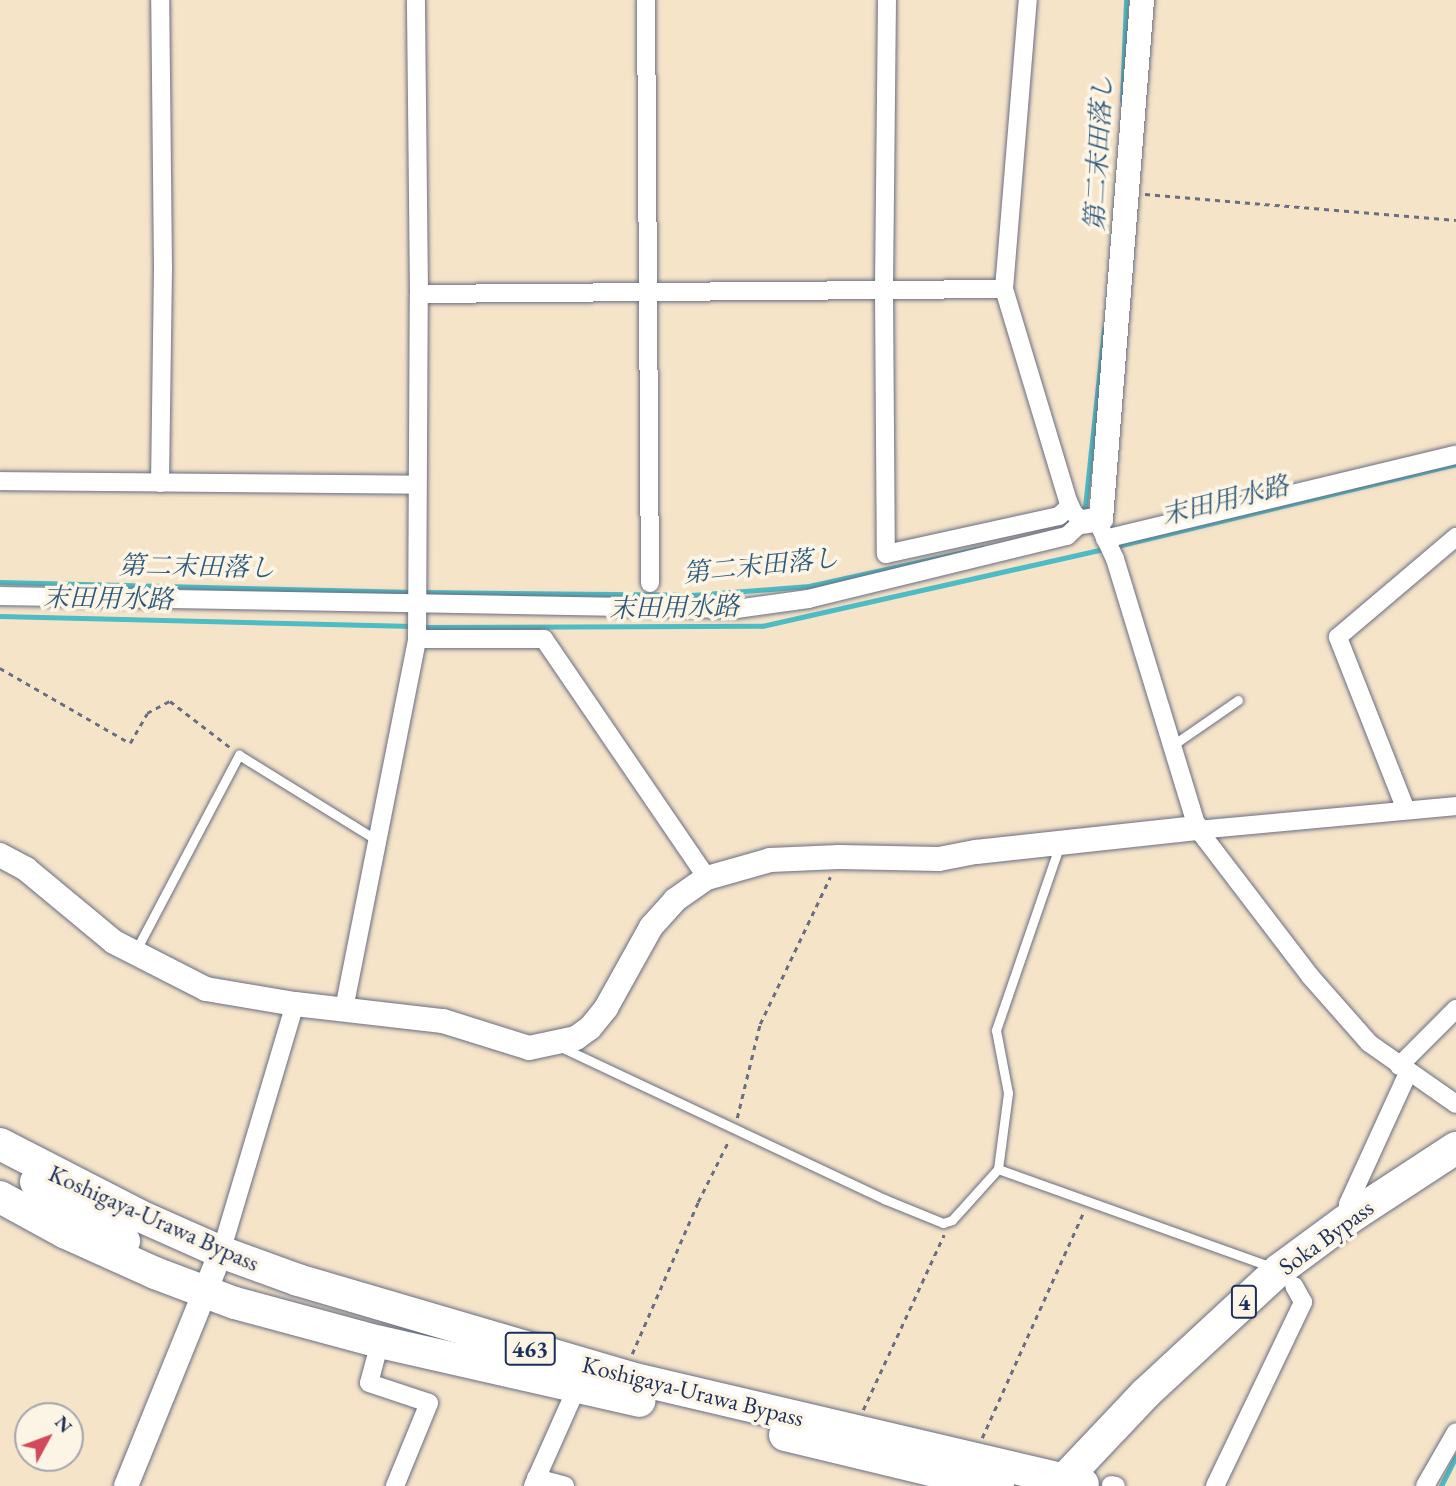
<!DOCTYPE html>
<meta charset="utf-8">
<style>
body{margin:0}
#map{position:relative;width:1456px;height:1486px;overflow:hidden;background:#f6e4c9;font-family:"EB Garamond","Noto Serif JP",serif}
div>[style]{position:absolute}
.stream>*{height:4.5px;margin:-2.25px;padding:0 2.25px;transform-origin:2.25px;border-radius:2.25px;background:#4dbcc4}
.path>*{height:2.5px;margin-top:-1.25px;transform-origin:0;background:repeating-linear-gradient(90deg,#686e83 0 5px,transparent 0 10px)}
.roads{filter:drop-shadow(0 0 2px #686e83) drop-shadow(0 0 2px #686e83)}
.lane>*{height:9px;margin:-4.5px;padding:0 4.5px;transform-origin:4.5px;border-radius:4.5px;background:#fff}
.street>*{height:18px;margin:-9px;padding:0 9px;transform-origin:9px;border-radius:9px;background:#fff}
.secondary>*{height:24px;margin:-12px;padding:0 12px;transform-origin:12px;border-radius:12px;background:#fff}
.highway>*{height:32px;margin:-16px;padding:0 16px;transform-origin:16px;border-radius:16px;background:#fff}
span{translate:-50% -50%;white-space:nowrap;text-align:center;line-height:1.15;-webkit-text-stroke:7px #fcf5e5;paint-order:stroke}
.shield-label span{padding:2px 5px;background:#fcf5e5;border:2px solid;border-radius:5px;-webkit-text-stroke-width:0}
.shield-label{font-size:23px;color:#1b2f5e;font-weight:700}
.street-label{font-size:24px;color:#1b2f5e}
.water-label{font-size:26px;color:#2a597d;font-style:italic}
.north{position:absolute;left:14px;top:1402px;width:70px;height:70px;box-sizing:border-box;background:#fcf5e5;border:2px solid #a2a6af;border-radius:50%;rotate:49deg;font-size:19px;font-weight:700;line-height:28px;text-align:center;color:#1b2f5e}
.north::after{content:'';display:block;margin:auto;width:24px;height:32px;background:#d1495b;clip-path:polygon(50% 0,100% 100%,50% 72%,0 100%)}
</style>
<div id="map">
<div class="stream">
<div style="left:1122px;top:101px;width:101px;rotate:-87.7deg"></div>
<div style="left:1079px;top:513px;width:8px;rotate:-45deg"></div>
<div style="left:1085px;top:507px;width:179px;rotate:-83.9deg"></div>
<div style="left:1113px;top:547px;width:353px;rotate:-13.6deg"></div>
<div style="left:0;top:582px;width:412px;rotate:1.4deg"></div>
<div style="left:421px;top:592px;width:271px;rotate:0.6deg"></div>
<div style="left:692px;top:595px;width:117px;rotate:-4.4deg"></div>
<div style="left:809px;top:586px;width:177px;rotate:-12.4deg"></div>
<div style="left:0;top:616px;width:413px;rotate:1.4deg"></div>
<div style="left:422px;top:627px;width:340px;rotate:-0.2deg"></div>
<div style="left:762px;top:626px;width:352px;rotate:-12.7deg"></div>
<div style="left:1441px;top:1486px;width:33px;rotate:-63deg"></div>
</div>
<div class="path">
<div style="left:1145px;top:194px;width:312px;rotate:4.8deg"></div>
<div style="left:0;top:668px;width:150px;rotate:30deg"></div>
<div style="left:130px;top:743px;width:34px;rotate:-60deg"></div>
<div style="left:147px;top:713px;width:26px;rotate:-28deg"></div>
<div style="left:170px;top:701px;width:77px;rotate:37.6deg"></div>
<div style="left:737px;top:1118px;width:97px;rotate:-76.3deg"></div>
<div style="left:760px;top:1024px;width:163px;rotate:-64.5deg"></div>
<div style="left:632px;top:1354px;width:166px;rotate:-66.5deg"></div>
<div style="left:698px;top:1202px;width:69px;rotate:-63.4deg"></div>
<div style="left:863px;top:1410px;width:193px;rotate:-65.2deg"></div>
<div style="left:982px;top:1438px;width:249px;rotate:-65.8deg"></div>
</div>
<div class="roads">
<div class="lane">
<div style="left:1173px;top:745px;width:79px;rotate:-34.7deg"></div>
<div style="left:135px;top:952px;width:223px;rotate:-62.2deg"></div>
<div style="left:239px;top:755px;width:163px;rotate:31.7deg"></div>
<div style="left:561px;top:1047px;width:357px;rotate:25.2deg"></div>
<div style="left:884px;top:1199px;width:64px;rotate:22.1deg"></div>
<div style="left:943px;top:1223px;width:9px;rotate:-18deg"></div>
<div style="left:952px;top:1220px;width:69px;rotate:-48deg"></div>
<div style="left:998px;top:1169px;width:77px;rotate:-82.5deg"></div>
<div style="left:1008px;top:1093px;width:64px;rotate:-100.8deg"></div>
<div style="left:996px;top:1030px;width:194px;rotate:-71deg"></div>
<div style="left:998px;top:1169px;width:290px;rotate:19.7deg"></div>
</div>
<div class="street">
<div style="left:646px;top:0;width:583px;rotate:89.61deg"></div>
<div style="left:887px;top:0;width:292px;rotate:90.6deg"></div>
<div style="left:884px;top:292px;width:262px;rotate:89.6deg"></div>
<div style="left:886px;top:554px;width:177px;rotate:-12.4deg"></div>
<div style="left:1059px;top:516px;width:15px;rotate:-42deg"></div>
<div style="left:419px;top:294px;width:585px;rotate:-0.49deg"></div>
<div style="left:0;top:481px;width:417px;rotate:0.5deg"></div>
<div style="left:160px;top:483px;width:215px;rotate:-89.2deg"></div>
<div style="left:163px;top:268px;width:268px;rotate:-90.6deg"></div>
<div style="left:1101px;top:519px;width:10px;rotate:90deg"></div>
<div style="left:1101px;top:529px;width:33px;rotate:65deg"></div>
<div style="left:1115px;top:559px;width:281px;rotate:73deg"></div>
<div style="left:1197px;top:828px;width:186px;rotate:52.6deg"></div>
<div style="left:1310px;top:976px;width:89px;rotate:48.6deg"></div>
<div style="left:1369px;top:1043px;width:106px;rotate:35deg"></div>
<div style="left:1105px;top:539px;width:361px;rotate:-13.5deg"></div>
<div style="left:0;top:596px;width:736px;rotate:1.01deg"></div>
<div style="left:736px;top:609px;width:73px;rotate:-7.9deg"></div>
<div style="left:808px;top:599px;width:267px;rotate:-13.7deg"></div>
<div style="left:1067px;top:536px;width:21px;rotate:-43deg"></div>
<div style="left:1082px;top:522px;width:13px;rotate:-132deg"></div>
<div style="left:1073px;top:512px;width:12px;rotate:-114deg"></div>
<div style="left:1068px;top:501px;width:221px;rotate:-106.8deg"></div>
<div style="left:1004px;top:289px;width:290px;rotate:-85.3deg"></div>
<div style="left:417px;top:639px;width:127px"></div>
<div style="left:544px;top:639px;width:289px;rotate:55.7deg"></div>
<div style="left:1406px;top:810px;width:186px;rotate:-111.5deg"></div>
<div style="left:1338px;top:637px;width:155px;rotate:-40.3deg"></div>
<div style="left:1198px;top:830px;width:259px;rotate:-5.3deg"></div>
<div style="left:344px;top:1009px;width:377px;rotate:-78.8deg"></div>
<div style="left:417px;top:639px;width:345px;rotate:-89.7deg"></div>
<div style="left:419px;top:294px;width:294px;rotate:-90.6deg"></div>
<div style="left:1399px;top:1066px;width:81px;rotate:-45deg"></div>
<div style="left:1355px;top:1214px;width:12px;rotate:-125deg"></div>
<div style="left:1348px;top:1204px;width:146px;rotate:-65.4deg"></div>
<div style="left:221px;top:1252px;width:259px;rotate:-73.4deg"></div>
<div style="left:380px;top:1342px;width:42px;rotate:105deg"></div>
<div style="left:369px;top:1383px;width:63px;rotate:18.4deg"></div>
<div style="left:429px;top:1403px;width:90px;rotate:112.3deg"></div>
<div style="left:536px;top:1478px;width:30px;rotate:15deg"></div>
<div style="left:1111px;top:1485px;width:5px;rotate:11deg"></div>
<div style="left:533px;top:1486px;width:108px;rotate:-66deg"></div>
<div style="left:1215px;top:1486px;width:204px;rotate:-64.4deg"></div>
<div style="left:1303px;top:1302px;width:18px;rotate:-119deg"></div>
<div style="left:1425px;top:1486px;width:62px;rotate:-60.1deg"></div>
</div>
<div class="secondary">
<div style="left:1082px;top:522px;width:19px;rotate:-9deg"></div>
<div style="left:1101px;top:519px;width:521px;rotate:-85.48deg"></div>
<div style="left:0;top:855px;width:30px;rotate:28deg"></div>
<div style="left:26px;top:869px;width:114px;rotate:39.7deg"></div>
<div style="left:114px;top:942px;width:103px;rotate:27.1deg"></div>
<div style="left:206px;top:989px;width:90px;rotate:9.6deg"></div>
<div style="left:295px;top:1004px;width:149px;rotate:6.6deg"></div>
<div style="left:443px;top:1021px;width:90px;rotate:17.4deg"></div>
<div style="left:529px;top:1048px;width:48px;rotate:-12deg"></div>
<div style="left:576px;top:1038px;width:17px;rotate:-36deg"></div>
<div style="left:590px;top:1028px;width:26px;rotate:-51deg"></div>
<div style="left:606px;top:1008px;width:93px;rotate:-60.9deg"></div>
<div style="left:651px;top:927px;width:36px;rotate:-48deg"></div>
<div style="left:675px;top:900px;width:39px;rotate:-35deg"></div>
<div style="left:707px;top:878px;width:66px;rotate:-15.9deg"></div>
<div style="left:770px;top:860px;width:69px;rotate:-2.5deg"></div>
<div style="left:839px;top:857px;width:100px;rotate:1.1deg"></div>
<div style="left:939px;top:859px;width:38px;rotate:-11deg"></div>
<div style="left:976px;top:852px;width:222px;rotate:-6.2deg"></div>
<div style="left:126px;top:1486px;width:253px;rotate:-67.9deg"></div>
</div>
<div class="highway">
<div style="left:0;top:1144px;width:157px;rotate:27.2deg"></div>
<div style="left:140px;top:1216px;width:89px;rotate:24deg"></div>
<div style="left:221px;top:1252px;width:82px;rotate:20deg"></div>
<div style="left:298px;top:1280px;width:347px;rotate:16.4deg"></div>
<div style="left:631px;top:1378px;width:464px;rotate:13.2deg"></div>
<div style="left:36px;top:1182px;width:106px;rotate:33.8deg"></div>
<div style="left:0;top:1197px;width:75px;rotate:28.6deg"></div>
<div style="left:66px;top:1233px;width:98px;rotate:24.2deg"></div>
<div style="left:155px;top:1273px;width:85px;rotate:20.6deg"></div>
<div style="left:235px;top:1303px;width:150px;rotate:15.1deg"></div>
<div style="left:380px;top:1342px;width:266px;rotate:12.8deg"></div>
<div style="left:785px;top:1435px;width:219px;rotate:13.5deg"></div>
<div style="left:1058px;top:1486px;width:128px;rotate:-46.6deg"></div>
<div style="left:1146px;top:1393px;width:181px;rotate:-42.8deg"></div>
<div style="left:1279px;top:1270px;width:94px;rotate:-36.4deg"></div>
<div style="left:1355px;top:1214px;width:121px;rotate:-33.2deg"></div>
</div>
</div>
<div class="shield-label">
<span style="left:1244px;top:1302px">4</span>
<span style="left:530px;top:1349px">463</span>
</div>
<div class="street-label">
<span style="left:154px;top:1218px;rotate:24deg">Koshigaya-Urawa Bypass</span>
<span style="left:1326px;top:1237px;rotate:-36deg">Soka Bypass</span>
<span style="left:693px;top:1391px;rotate:14deg">Koshigaya-Urawa Bypass</span>
</div>
<div class="water-label">
<span style="left:1099px;top:153px;rotate:-87deg">第二末田落し</span>
<span style="left:1225px;top:501px;rotate:-14deg">末田用水路</span>
<span style="left:761px;top:566px;rotate:-6deg">第二末田落し</span>
<span style="left:197px;top:567px;rotate:1deg">第二末田落し</span>
<span style="left:108px;top:599px;rotate:1deg">末田用水路</span>
<span style="left:674px;top:608px;rotate:-1deg">末田用水路</span>
</div>
<div class="north">N</div>
</div>
